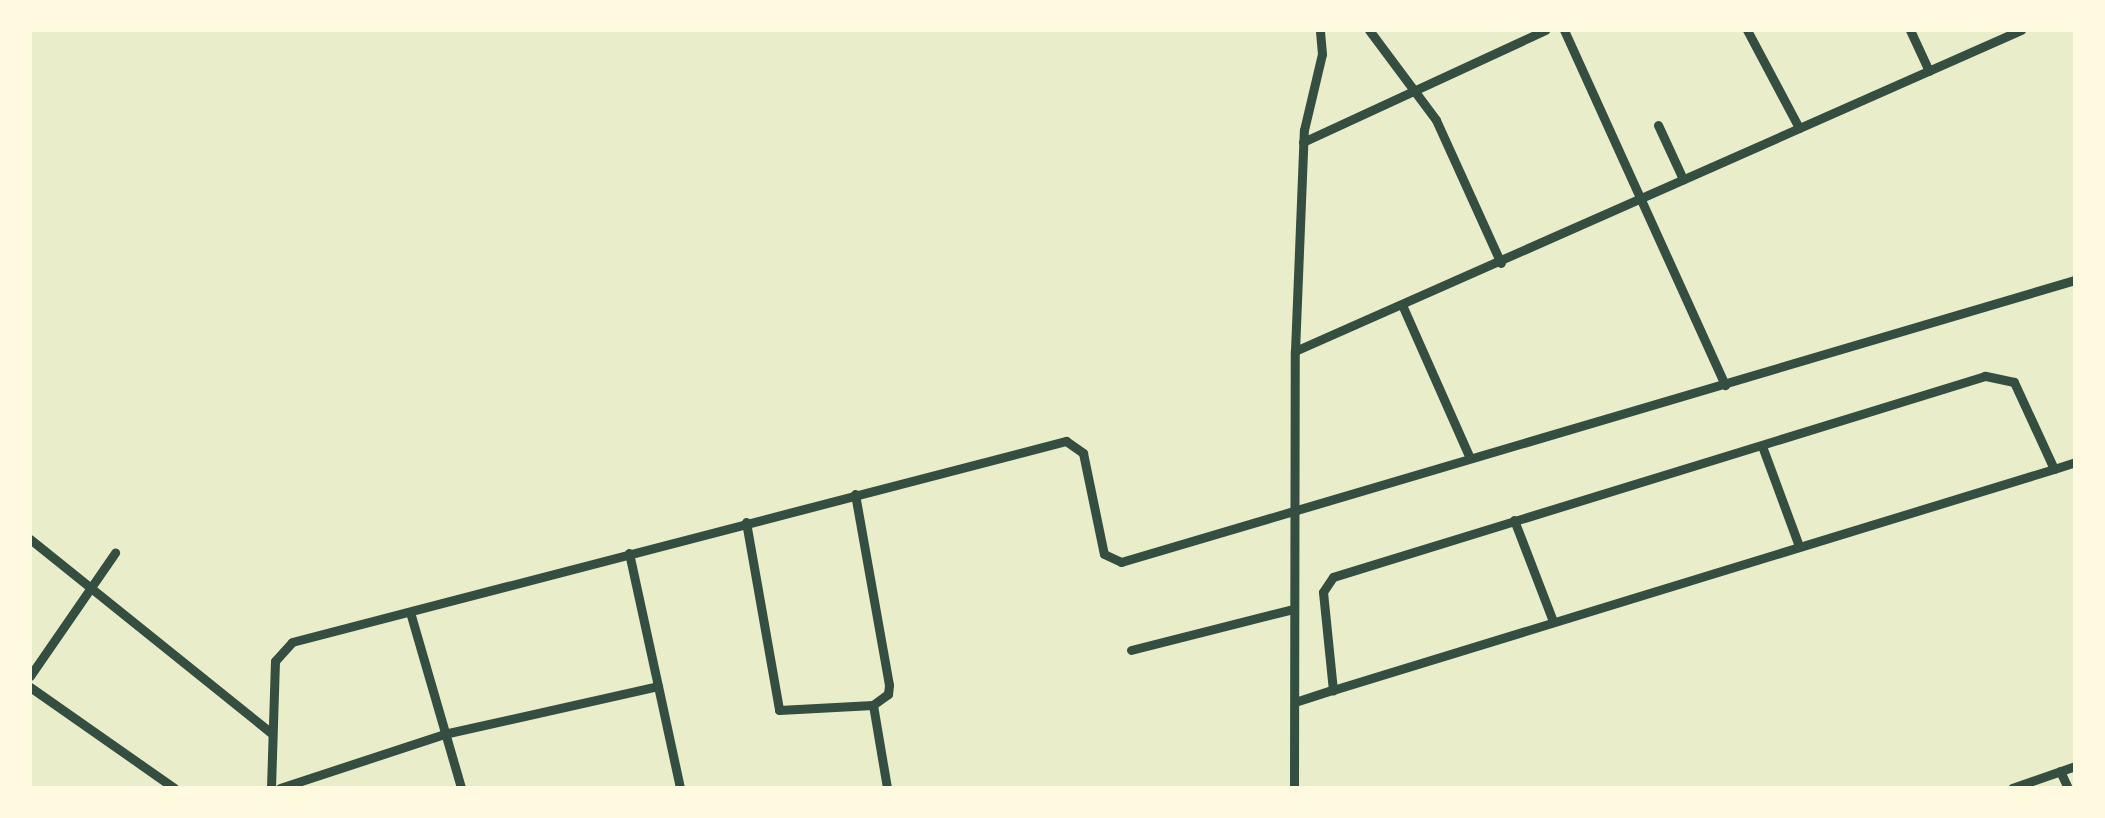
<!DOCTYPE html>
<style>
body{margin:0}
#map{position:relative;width:2105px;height:818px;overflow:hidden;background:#e9edc9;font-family:"Work Sans",sans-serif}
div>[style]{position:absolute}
.minor>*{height:9px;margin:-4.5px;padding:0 4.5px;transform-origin:4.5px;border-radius:4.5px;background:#344e41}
span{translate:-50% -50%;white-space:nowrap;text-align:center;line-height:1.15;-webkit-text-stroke:8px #fefae0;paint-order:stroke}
.frame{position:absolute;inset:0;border:32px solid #fefae0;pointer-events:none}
</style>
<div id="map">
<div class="minor">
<div style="left:1369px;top:30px;width:112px;rotate:53.3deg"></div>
<div style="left:1436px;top:120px;width:157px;rotate:65.6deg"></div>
<div style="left:1564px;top:30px;width:390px;rotate:65.6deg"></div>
<div style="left:1747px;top:30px;width:111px;rotate:62deg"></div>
<div style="left:1910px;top:30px;width:45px;rotate:65.1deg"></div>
<div style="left:1658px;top:125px;width:60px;rotate:65.2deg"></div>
<div style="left:1303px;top:142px;width:267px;rotate:-24.8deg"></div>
<div style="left:1403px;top:307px;width:165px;rotate:66.1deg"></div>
<div style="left:1295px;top:351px;width:794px;rotate:-23.85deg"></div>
<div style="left:1762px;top:446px;width:107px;rotate:69.7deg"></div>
<div style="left:2054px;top:469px;width:96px;rotate:-114.7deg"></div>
<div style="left:2014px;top:382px;width:30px;rotate:-168deg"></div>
<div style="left:1985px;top:376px;width:682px;rotate:162.87deg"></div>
<div style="left:1333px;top:577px;width:18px;rotate:124deg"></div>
<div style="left:1323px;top:592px;width:99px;rotate:84.2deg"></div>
<div style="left:1333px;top:690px;width:754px;rotate:-17.04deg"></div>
<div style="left:2054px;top:469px;width:22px;rotate:-18deg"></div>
<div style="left:855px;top:494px;width:194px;rotate:79.9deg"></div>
<div style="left:889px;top:685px;width:9px;rotate:96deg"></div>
<div style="left:888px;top:694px;width:19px;rotate:144deg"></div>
<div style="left:1514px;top:520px;width:108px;rotate:68.9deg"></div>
<div style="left:746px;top:522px;width:191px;rotate:80deg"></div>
<div style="left:779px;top:710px;width:94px;rotate:-3deg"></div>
<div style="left:873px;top:705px;width:84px;rotate:80.4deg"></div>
<div style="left:30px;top:539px;width:309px;rotate:38.8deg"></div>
<div style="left:629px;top:553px;width:136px;rotate:77.7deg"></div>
<div style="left:410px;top:612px;width:183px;rotate:73.8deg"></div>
<div style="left:1131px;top:650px;width:167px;rotate:-14.2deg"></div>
<div style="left:30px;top:676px;width:150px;rotate:-55.4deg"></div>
<div style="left:30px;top:687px;width:176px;rotate:35deg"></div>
<div style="left:1295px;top:702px;width:40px;rotate:-18deg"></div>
<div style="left:2060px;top:771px;width:19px;rotate:65deg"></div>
<div style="left:271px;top:788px;width:127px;rotate:-88.2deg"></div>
<div style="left:275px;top:661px;width:25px;rotate:-48deg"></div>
<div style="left:292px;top:642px;width:800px;rotate:-14.56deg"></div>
<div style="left:1066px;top:441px;width:21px;rotate:35deg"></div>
<div style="left:1083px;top:453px;width:103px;rotate:78.3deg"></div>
<div style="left:1104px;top:554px;width:19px;rotate:25deg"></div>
<div style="left:1121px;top:562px;width:995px;rotate:-16.47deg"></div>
<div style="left:280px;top:788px;width:173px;rotate:-18.2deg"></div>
<div style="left:444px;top:734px;width:219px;rotate:-12.6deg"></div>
<div style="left:658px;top:686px;width:104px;rotate:77.8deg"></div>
<div style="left:1294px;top:788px;width:437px;rotate:-89.9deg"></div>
<div style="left:1295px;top:351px;width:221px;rotate:-87.7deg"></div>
<div style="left:1304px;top:130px;width:78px;rotate:-76.7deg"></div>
<div style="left:1322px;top:54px;width:24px;rotate:-95deg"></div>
<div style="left:2012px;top:788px;width:67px;rotate:-19.2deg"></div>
</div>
<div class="frame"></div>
</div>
